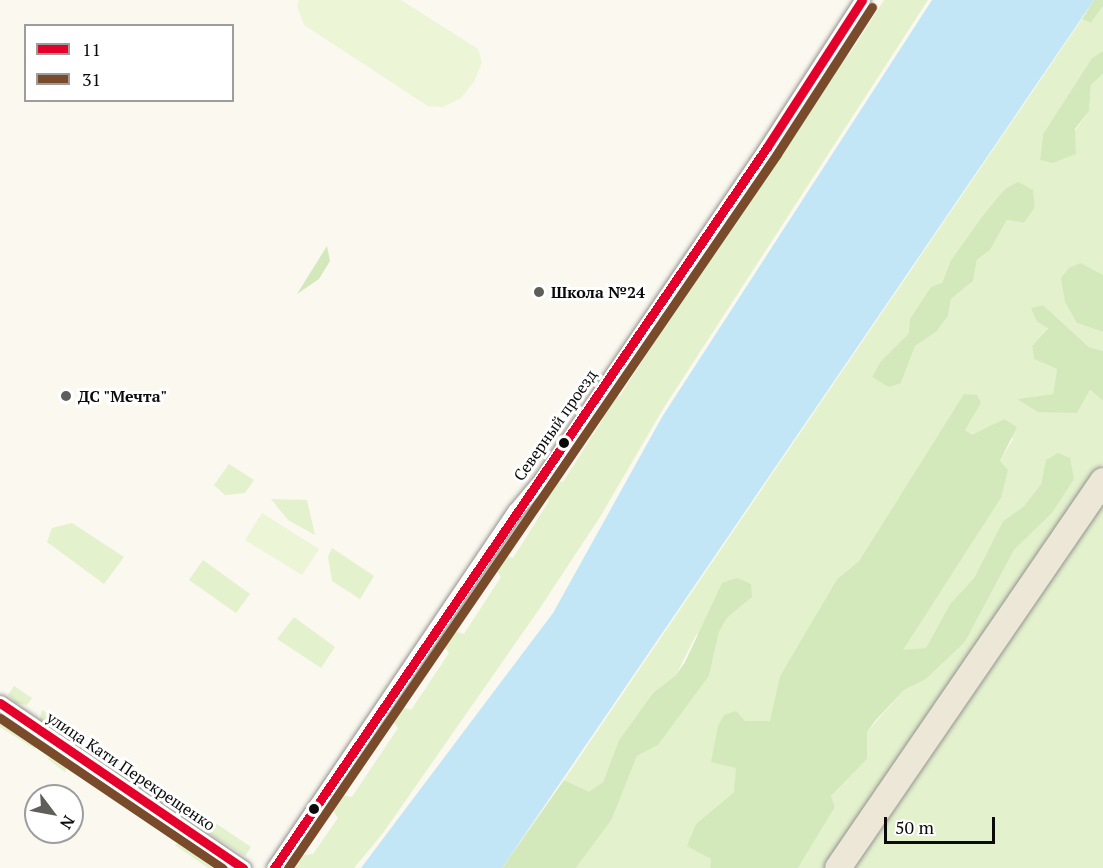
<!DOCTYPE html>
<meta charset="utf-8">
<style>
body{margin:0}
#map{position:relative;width:1103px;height:868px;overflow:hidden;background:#faf8ef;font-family:"PT Serif",serif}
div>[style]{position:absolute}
.green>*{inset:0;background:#e3f1cd}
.forest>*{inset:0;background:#d4e9bb}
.pitch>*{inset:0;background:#edf5d7}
.water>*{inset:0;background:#c3e6f6}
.roads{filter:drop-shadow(0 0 2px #93928e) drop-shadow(0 0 2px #93928e)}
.street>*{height:15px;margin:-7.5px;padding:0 7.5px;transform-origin:7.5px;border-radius:7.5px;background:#fefefd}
.primary>*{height:26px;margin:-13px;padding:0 13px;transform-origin:13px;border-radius:13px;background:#ece7d6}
.bus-1>*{height:9px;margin:-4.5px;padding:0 4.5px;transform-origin:4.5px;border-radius:4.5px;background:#e4002b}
.bus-2>*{height:9px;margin:-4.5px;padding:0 4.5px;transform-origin:4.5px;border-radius:4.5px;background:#7a4b2a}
.dots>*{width:16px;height:16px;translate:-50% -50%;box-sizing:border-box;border:3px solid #fff;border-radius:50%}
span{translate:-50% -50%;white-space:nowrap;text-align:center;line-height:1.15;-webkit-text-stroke:6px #fff;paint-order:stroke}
.poi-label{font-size:16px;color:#0b0b0b;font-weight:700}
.left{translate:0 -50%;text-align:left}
.street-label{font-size:16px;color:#0b0b0b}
.legend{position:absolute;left:24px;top:24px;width:210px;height:78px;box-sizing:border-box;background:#fff;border:2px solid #9d9d9d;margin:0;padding:8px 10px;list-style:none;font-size:18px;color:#0b0b0b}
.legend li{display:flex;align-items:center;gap:12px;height:30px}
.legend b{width:30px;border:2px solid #9d9d9d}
.north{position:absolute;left:24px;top:784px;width:60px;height:60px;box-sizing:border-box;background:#fff;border:2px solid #9d9d9d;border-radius:50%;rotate:122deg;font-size:16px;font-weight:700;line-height:24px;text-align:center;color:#0b0b0b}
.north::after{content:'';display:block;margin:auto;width:21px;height:27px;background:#5f5e5b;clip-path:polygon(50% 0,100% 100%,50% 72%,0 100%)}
.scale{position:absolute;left:884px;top:817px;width:111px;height:27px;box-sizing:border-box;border:3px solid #0b0b0b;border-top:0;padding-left:8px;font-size:18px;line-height:21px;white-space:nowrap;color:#0b0b0b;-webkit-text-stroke:4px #fff;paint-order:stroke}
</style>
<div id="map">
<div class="green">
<div style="clip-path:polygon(884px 0,928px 0,663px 409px,600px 517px,540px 608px,383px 833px,354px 868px,285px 868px,292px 857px,313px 854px,338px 818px,331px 808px,341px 795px,352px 797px,398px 728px,390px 718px,399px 706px,411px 710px,449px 653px,442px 643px,451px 630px,464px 634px,501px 577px,494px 567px,503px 555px,513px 558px,549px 501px,541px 492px,550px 479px,563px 482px,603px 419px,597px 411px,608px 394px,620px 396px,659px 335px,653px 326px,662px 312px,673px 314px,717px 248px,709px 238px,721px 222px,734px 224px,764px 176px,758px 168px,778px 137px,788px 141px,825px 87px,821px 76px,836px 53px,849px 55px)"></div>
<div style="clip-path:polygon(evenodd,1103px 6px,1103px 51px,1092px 58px,1043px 134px,1040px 160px,1052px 163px,1089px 111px,1091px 85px,1103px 74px,1103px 275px,1081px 263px,1077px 323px,1103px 332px,1103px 351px,1089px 347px,1043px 305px,1032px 308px,1037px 322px,1048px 327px,1032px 346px,1034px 359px,1057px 369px,1053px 394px,1018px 399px,1077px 413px,1090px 390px,1103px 401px,1103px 463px,826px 868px,798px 868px,835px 807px,831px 796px,867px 759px,867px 732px,904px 690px,926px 679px,965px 642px,1014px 550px,1052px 513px,1047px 460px,1041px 484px,1024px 506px,1003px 521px,974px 578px,950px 604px,926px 648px,902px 651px,1001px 498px,1000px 461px,1013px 439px,1004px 419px,972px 436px,965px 430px,981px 403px,964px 395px,859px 561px,837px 579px,780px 676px,771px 721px,745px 721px,734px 792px,696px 824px,711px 859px,710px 868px,576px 868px,612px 819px,637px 756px,658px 745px,709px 676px,719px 632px,727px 618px,752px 597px,696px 635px,676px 675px,653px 693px,619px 740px,603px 782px,589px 793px,564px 780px,1082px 19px,1091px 23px,1103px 6px,1033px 190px,1035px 207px,1024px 223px,1007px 220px,990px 250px,977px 260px,973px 281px,951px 299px,948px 316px,936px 332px,915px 346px,901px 383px,872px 377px,880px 362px,909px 333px,942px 283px,951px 260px,981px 218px,1033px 190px)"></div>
<div style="clip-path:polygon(229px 464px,254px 480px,245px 493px,225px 495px,214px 485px)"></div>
<div style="clip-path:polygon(271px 499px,307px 500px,315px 535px,288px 520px)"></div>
<div style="clip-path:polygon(1103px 505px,1103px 868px,855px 868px)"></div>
<div style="clip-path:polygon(72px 523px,124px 557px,104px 584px,47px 542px,52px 528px)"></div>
<div style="clip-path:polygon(332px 548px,374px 576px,360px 599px,332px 581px,328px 557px)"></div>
<div style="clip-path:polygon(203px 560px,250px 594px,236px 613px,189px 580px)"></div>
<div style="clip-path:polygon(294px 617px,335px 647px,321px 668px,277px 639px)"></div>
<div style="clip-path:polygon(14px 686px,32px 698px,27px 705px,16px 703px,8px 695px)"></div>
<div style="clip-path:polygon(42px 710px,75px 730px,63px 738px,39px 722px)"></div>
<div style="clip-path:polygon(0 713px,30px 732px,35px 738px,35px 749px,0 727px)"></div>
<div style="clip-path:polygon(59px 753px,70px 758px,65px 772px,48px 759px,51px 754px)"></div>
<div style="clip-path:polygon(159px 790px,166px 790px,251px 847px,245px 856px,158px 801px)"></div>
<div style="clip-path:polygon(187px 839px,230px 868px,208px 868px,175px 845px)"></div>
</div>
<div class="forest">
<div style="clip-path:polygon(1094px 0,1103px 0,1103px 6px,1091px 23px,1082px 19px)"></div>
<div style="clip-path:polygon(1103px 51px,1103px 74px,1091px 85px,1089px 111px,1075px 129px,1076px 154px,1052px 163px,1040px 160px,1043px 134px,1092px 58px)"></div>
<div style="clip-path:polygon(1018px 182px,1033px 190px,1035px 207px,1024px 223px,1007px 220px,990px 250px,977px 260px,973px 281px,951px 299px,948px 316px,936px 332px,915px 346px,901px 383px,889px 387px,872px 377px,880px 362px,909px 333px,910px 319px,931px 287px,942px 283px,951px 260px,981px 218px,1005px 189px)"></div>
<div style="clip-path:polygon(327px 246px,330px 261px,319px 279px,297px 294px)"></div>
<div style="clip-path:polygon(1081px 263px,1103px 275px,1103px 332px,1077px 323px,1065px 302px,1061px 278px,1069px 268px)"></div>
<div style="clip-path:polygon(1043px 305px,1089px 347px,1103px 351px,1103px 401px,1090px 390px,1077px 413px,1038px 412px,1017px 399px,1053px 394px,1057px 369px,1034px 359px,1032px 346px,1048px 328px,1037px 322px,1031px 308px)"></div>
<div style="clip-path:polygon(964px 394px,977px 395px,981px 403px,965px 430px,972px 435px,1004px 419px,1017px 427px,1000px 461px,1008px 470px,1001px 498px,903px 650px,926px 648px,950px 604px,974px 578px,1003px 521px,1024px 506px,1041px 484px,1046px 460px,1058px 453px,1070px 458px,1074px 479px,1052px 513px,1014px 550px,965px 642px,926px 679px,904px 690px,875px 721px,867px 732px,867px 759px,831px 796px,835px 807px,798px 868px,710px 868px,711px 859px,687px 846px,696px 824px,734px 792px,736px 768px,711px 762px,718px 726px,724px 715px,736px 711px,745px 721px,770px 721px,780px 676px,837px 579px,859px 561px)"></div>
<div style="clip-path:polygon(737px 578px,751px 584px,752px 597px,727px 618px,719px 632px,709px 676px,658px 745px,637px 756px,612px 819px,576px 868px,502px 868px,564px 780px,589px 792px,603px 782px,619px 740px,653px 693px,676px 675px,685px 662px,722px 583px)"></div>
</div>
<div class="pitch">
<div style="clip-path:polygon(299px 0,401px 0,478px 49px,482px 62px,474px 82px,461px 98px,443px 107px,428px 106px,304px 25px,297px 6px)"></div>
<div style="clip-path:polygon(262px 513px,319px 549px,302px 575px,245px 540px)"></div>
</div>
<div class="water">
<div style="clip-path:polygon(932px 0,1094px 0,502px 868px,361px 868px,553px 613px,662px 417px)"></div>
</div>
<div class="roads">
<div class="street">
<div style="left:0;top:703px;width:294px;rotate:34.2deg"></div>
<div style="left:274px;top:868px;width:431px;rotate:-56deg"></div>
<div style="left:515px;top:511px;width:35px;rotate:-50deg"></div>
<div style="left:538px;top:484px;width:407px;rotate:-55.8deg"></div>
<div style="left:767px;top:147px;width:175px;rotate:-57.1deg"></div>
</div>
<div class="primary">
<div style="left:838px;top:868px;width:469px;rotate:-55.6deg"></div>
</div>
</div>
<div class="bus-1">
<div style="left:0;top:703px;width:294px;rotate:34.2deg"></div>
<div style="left:274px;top:868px;width:873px;rotate:-55.64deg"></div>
<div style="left:767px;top:147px;width:175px;rotate:-57.1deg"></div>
</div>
<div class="bus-2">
<div style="left:0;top:718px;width:268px;rotate:34deg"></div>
<div style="left:288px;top:868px;width:865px;rotate:-55.59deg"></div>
<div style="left:777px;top:154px;width:175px;rotate:-57.1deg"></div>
</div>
<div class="dots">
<div style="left:539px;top:292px;background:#5f5e5b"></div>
<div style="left:66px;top:396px;background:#5f5e5b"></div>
<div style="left:564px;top:443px;background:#0b0b0b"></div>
<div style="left:314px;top:809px;background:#0b0b0b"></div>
</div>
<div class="poi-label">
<span class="left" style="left:551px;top:292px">Школа №24</span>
<span class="left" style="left:78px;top:396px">ДС "Мечта"</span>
</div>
<div class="street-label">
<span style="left:555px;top:425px;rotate:-55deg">Северный проезд</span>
<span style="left:131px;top:771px;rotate:34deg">улица Кати Перекрещенко</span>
</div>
<ul class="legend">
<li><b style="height:8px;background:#e4002b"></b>11</li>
<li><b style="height:8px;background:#7a4b2a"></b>31</li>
</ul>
<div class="north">N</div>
<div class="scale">50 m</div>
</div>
